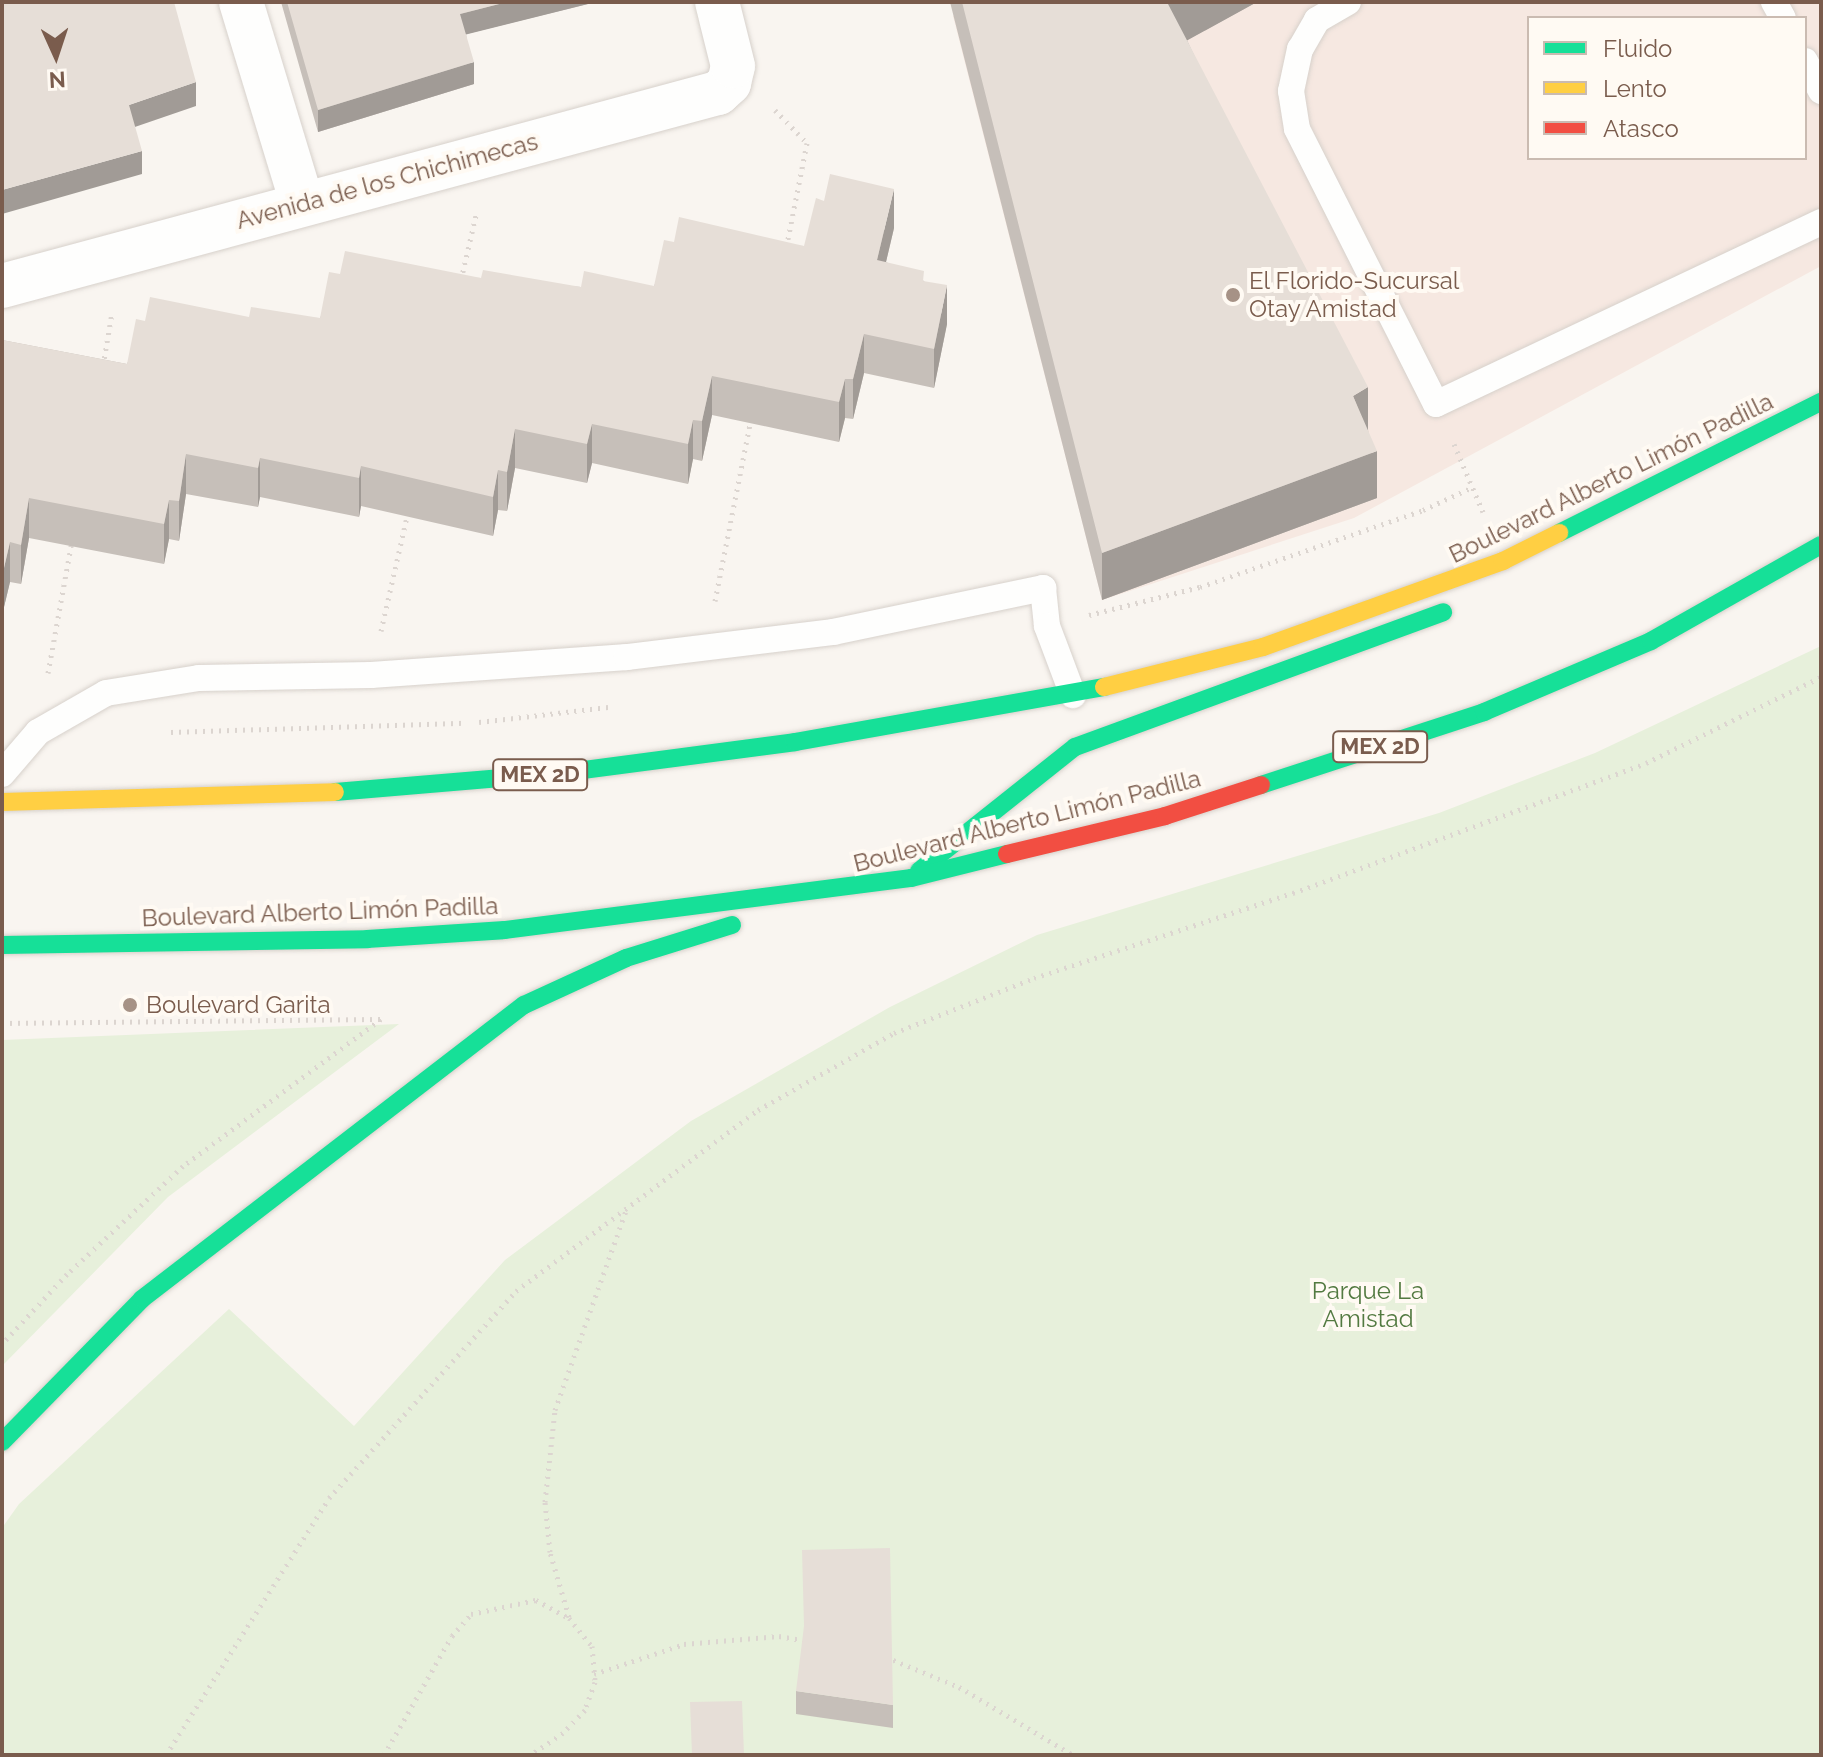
<!DOCTYPE html>
<meta charset="utf-8">
<style>
body{margin:0}
#map{position:relative;width:1823px;height:1757px;overflow:hidden;background:#f9f5f0;font-family:Raleway,sans-serif}
div>[style]{position:absolute}
.commercial>*{inset:0;background:#f6e8e1}
.green>*{inset:0;background:#e7f0db}
.path>*{height:5px;margin-top:-2.5px;transform-origin:0;background:repeating-linear-gradient(90deg,#dcd5d0 0 2px,transparent 0 8px)}
.roads{filter:drop-shadow(0 0 2px #d7d1cb) drop-shadow(0 0 2px #d7d1cb)}
.lane>*{height:26px;margin:-13px;padding:0 13px;transform-origin:13px;border-radius:13px;background:#fefefd}
.street>*{height:44px;margin:-22px;padding:0 22px;transform-origin:22px;border-radius:22px;background:#fefefd}
.fast>*{height:18px;margin:-9px;padding:0 9px;transform-origin:9px;border-radius:9px;background:#16e098}
.slow>*{height:18px;margin:-9px;padding:0 9px;transform-origin:9px;border-radius:9px;background:#ffcf43}
.jam>*{height:18px;margin:-9px;padding:0 9px;transform-origin:9px;border-radius:9px;background:#f24e42}
.wall>*{inset:0;background:#c6bfb9}
.shaded-wall>*{inset:0;background:#a19b96}
.building>*{inset:0;background:#e6ded7}
.dots>*{width:22px;height:22px;translate:-50% -50%;box-sizing:border-box;border:4px solid #fffaf3;border-radius:50%}
span{translate:-50% -50%;white-space:nowrap;text-align:center;line-height:1.15;-webkit-text-stroke:8px #fffaf3;paint-order:stroke}
.shield-label span{padding:2px 6px;background:#fffaf3;border:2px solid;border-radius:6px;-webkit-text-stroke-width:0}
.shield-label{font-size:22px;color:#7a5c4d;font-weight:700}
.street-label{font-size:24px;color:#7a5c4d}
.poi-label{font-size:24px;color:#7a5c4d}
.left{translate:0 -50%;text-align:left}
.park-label{font-size:24px;color:#537a41}
.frame{position:absolute;inset:0;border:4px solid #7a5c4d;pointer-events:none}
.legend{position:absolute;left:1527px;top:16px;width:280px;height:144px;box-sizing:border-box;background:#fffaf3;border:2px solid #cabbb1;margin:0;padding:10px 14px;list-style:none;font-size:24px;color:#7a5c4d}
.legend li{display:flex;align-items:center;gap:16px;height:40px}
.legend b{width:40px;border:2px solid #cabbb1}
.north{position:absolute;left:16px;top:16px;width:80px;height:80px;-webkit-text-stroke:6px #fffaf3;paint-order:stroke;rotate:177deg;font-size:22px;font-weight:700;line-height:32px;text-align:center;color:#7a5c4d}
.north::after{content:'';display:block;margin:auto;width:28px;height:36px;background:#7a5c4d;clip-path:polygon(50% 0,100% 100%,50% 72%,0 100%)}
</style>
<div id="map">
<div class="commercial">
<div style="clip-path:polygon(evenodd,977px 2px,1821px 2px,1821px 266px,1354px 518px,1102px 600px,953px 16px,977px 2px,1529px 18px,1805px 18px,1805px 158px,1529px 158px,1529px 18px)"></div>
</div>
<div class="green">
<div style="clip-path:polygon(1821px 646px,1821px 1755px,2px 1755px,2px 1528px,19px 1504px,229px 1309px,354px 1426px,505px 1260px,691px 1121px,890px 1007px,1037px 935px,1439px 813px,1595px 753px)"></div>
<div style="clip-path:polygon(399px 1024px,168px 1197px,2px 1366px,2px 1040px)"></div>
</div>
<div class="path">
<div style="left:775px;top:110px;width:46px;rotate:45.9deg"></div>
<div style="left:807px;top:143px;width:108px;rotate:101.2deg"></div>
<div style="left:461px;top:280px;width:67px;rotate:-77deg"></div>
<div style="left:103px;top:366px;width:54px;rotate:-80.4deg"></div>
<div style="left:1454px;top:444px;width:74px;rotate:66.9deg"></div>
<div style="left:715px;top:601px;width:186px;rotate:-78.8deg"></div>
<div style="left:1089px;top:615px;width:114px;rotate:-14.2deg"></div>
<div style="left:1200px;top:587px;width:236px;rotate:-19deg"></div>
<div style="left:1423px;top:510px;width:55px;rotate:-24.7deg"></div>
<div style="left:381px;top:631px;width:122px;rotate:-77.2deg"></div>
<div style="left:48px;top:673px;width:134px;rotate:-79.7deg"></div>
<div style="left:479px;top:722px;width:130px;rotate:-6.6deg"></div>
<div style="left:171px;top:732px;width:294px;rotate:-1.8deg"></div>
<div style="left:2px;top:1023px;width:379px;rotate:-0.6deg"></div>
<div style="left:381px;top:1019px;width:247px;rotate:143.4deg"></div>
<div style="left:183px;top:1166px;width:158px;rotate:137deg"></div>
<div style="left:67px;top:1274px;width:96px;rotate:132.9deg"></div>
<div style="left:569px;top:1617px;width:68px;rotate:-106.3deg"></div>
<div style="left:550px;top:1552px;width:50px;rotate:-95.7deg"></div>
<div style="left:545px;top:1502px;width:93px;rotate:-83.8deg"></div>
<div style="left:555px;top:1410px;width:211px;rotate:-70.4deg"></div>
<div style="left:886px;top:1657px;width:79px;rotate:22.3deg"></div>
<div style="left:959px;top:1687px;width:133px;rotate:30.8deg"></div>
<div style="left:594px;top:1674px;width:95px;rotate:-18.4deg"></div>
<div style="left:684px;top:1644px;width:95px;rotate:-4.8deg"></div>
<div style="left:779px;top:1636px;width:27px;rotate:10deg"></div>
<div style="left:166px;top:1755px;width:304px;rotate:-57.6deg"></div>
<div style="left:329px;top:1498px;width:279px;rotate:-47.9deg"></div>
<div style="left:516px;top:1291px;width:302px;rotate:-36.8deg"></div>
<div style="left:758px;top:1110px;width:156px;rotate:-29.5deg"></div>
<div style="left:894px;top:1033px;width:150px;rotate:-21.4deg"></div>
<div style="left:1034px;top:978px;width:273px;rotate:-18.2deg"></div>
<div style="left:1293px;top:893px;width:376px;rotate:-20.2deg"></div>
<div style="left:1646px;top:763px;width:195px;rotate:-26.2deg"></div>
<div style="left:384px;top:1755px;width:137px;rotate:-60.3deg"></div>
<div style="left:452px;top:1636px;width:29px;rotate:-49deg"></div>
<div style="left:471px;top:1614px;width:66px;rotate:-12.2deg"></div>
<div style="left:536px;top:1600px;width:38px;rotate:29deg"></div>
<div style="left:569px;top:1618px;width:36px;rotate:51deg"></div>
<div style="left:592px;top:1646px;width:36px;rotate:85deg"></div>
<div style="left:595px;top:1682px;width:30px;rotate:110deg"></div>
<div style="left:585px;top:1710px;width:32px;rotate:134deg"></div>
<div style="left:563px;top:1733px;width:40px;rotate:146deg"></div>
</div>
<div class="roads">
<div class="lane">
<div style="left:1348px;top:2px;width:36px;rotate:150deg"></div>
<div style="left:1317px;top:20px;width:34px;rotate:120deg"></div>
<div style="left:1300px;top:49px;width:43px;rotate:102.1deg"></div>
<div style="left:1291px;top:91px;width:38px;rotate:81deg"></div>
<div style="left:1297px;top:129px;width:308px;rotate:63.2deg"></div>
<div style="left:1436px;top:404px;width:426px;rotate:-25.3deg"></div>
<div style="left:1774px;top:2px;width:18px;rotate:61deg"></div>
<div style="left:1805px;top:61px;width:34px;rotate:62deg"></div>
<div style="left:2px;top:774px;width:55px;rotate:-49.4deg"></div>
<div style="left:38px;top:732px;width:78px;rotate:-29.8deg"></div>
<div style="left:106px;top:693px;width:94px;rotate:-9.2deg"></div>
<div style="left:199px;top:678px;width:172px;rotate:-1deg"></div>
<div style="left:371px;top:675px;width:257px;rotate:-4deg"></div>
<div style="left:627px;top:657px;width:208px;rotate:-6.9deg"></div>
<div style="left:833px;top:632px;width:215px;rotate:-11.8deg"></div>
<div style="left:1043px;top:588px;width:38px;rotate:84deg"></div>
<div style="left:1047px;top:626px;width:74px;rotate:69.4deg"></div>
</div>
<div class="street">
<div style="left:241px;top:2px;width:210px;rotate:73.1deg"></div>
<div style="left:2px;top:286px;width:742px;rotate:-15.09deg"></div>
<div style="left:718px;top:93px;width:15px;rotate:-42deg"></div>
<div style="left:729px;top:83px;width:17px;rotate:-77deg"></div>
<div style="left:733px;top:66px;width:66px;rotate:-104deg"></div>
</div>
<div class="fast">
<div style="left:1559px;top:533px;width:293px;rotate:-26.6deg"></div>
<div style="left:1261px;top:785px;width:235px;rotate:-18.1deg"></div>
<div style="left:1484px;top:712px;width:181px;rotate:-23deg"></div>
<div style="left:1651px;top:641px;width:195px;rotate:-29.5deg"></div>
<div style="left:335px;top:792px;width:227px;rotate:-4.8deg"></div>
<div style="left:561px;top:773px;width:236px;rotate:-7.5deg"></div>
<div style="left:795px;top:742px;width:314px;rotate:-10.1deg"></div>
<div style="left:919px;top:871px;width:199px;rotate:-38.5deg"></div>
<div style="left:1075px;top:747px;width:392px;rotate:-20.1deg"></div>
<div style="left:2px;top:945px;width:365px;rotate:-0.9deg"></div>
<div style="left:367px;top:939px;width:138px;rotate:-3.7deg"></div>
<div style="left:505px;top:930px;width:409px;rotate:-7.3deg"></div>
<div style="left:911px;top:878px;width:99px;rotate:-14deg"></div>
<div style="left:2px;top:1442px;width:200px;rotate:-45.6deg"></div>
<div style="left:142px;top:1299px;width:482px;rotate:-37.6deg"></div>
<div style="left:524px;top:1005px;width:112px;rotate:-24.7deg"></div>
<div style="left:626px;top:958px;width:111px;rotate:-17.3deg"></div>
</div>
<div class="slow">
<div style="left:1104px;top:687px;width:164px;rotate:-14.1deg"></div>
<div style="left:1263px;top:647px;width:255px;rotate:-19.7deg"></div>
<div style="left:1503px;top:561px;width:63px;rotate:-26.6deg"></div>
<div style="left:2px;top:802px;width:333px;rotate:-1.7deg"></div>
</div>
<div class="jam">
<div style="left:1007px;top:854px;width:163px;rotate:-13.5deg"></div>
<div style="left:1165px;top:816px;width:101px;rotate:-17.9deg"></div>
</div>
</div>
<div class="wall">
<div style="clip-path:polygon(281px 2px,596px 2px,466px 34px,474px 84px,318px 132px)"></div>
<div style="clip-path:polygon(950px 2px,1257px 2px,1187px 40px,1368px 429px,1377px 498px,1102px 600px)"></div>
<div style="clip-path:polygon(894px 228px,886px 262px,924px 281px,947px 324px,934px 388px,864px 373px,853px 419px,845px 418px,839px 442px,712px 415px,702px 461px,693px 459px,688px 484px,592px 463px,587px 483px,515px 468px,507px 511px,498px 510px,493px 536px,361px 506px,359px 517px,260px 497px,258px 507px,186px 494px,179px 541px,169px 539px,164px 564px,29px 538px,21px 584px,10px 582px,4px 607px,2px 607px,2px 340px,127px 364px,145px 321px,249px 317px,320px 318px,340px 274px,481px 278px,581px 287px,654px 286px,674px 242px,804px 246px)"></div>
<div style="clip-path:polygon(796px 1691px,893px 1705px,893px 1728px,796px 1714px)"></div>
</div>
<div class="shaded-wall">
<div style="clip-path:polygon(507px 2px,596px 2px,460px 36px,460px 14px)"></div>
<div style="clip-path:polygon(1171px 2px,1257px 2px,1168px 51px,1168px 4px)"></div>
<div style="clip-path:polygon(474px 62px,474px 84px,318px 132px,318px 110px)"></div>
<div style="clip-path:polygon(196px 82px,196px 106px,129px 129px,129px 105px)"></div>
<div style="clip-path:polygon(142px 151px,142px 174px,2px 214px,2px 190px)"></div>
<div style="clip-path:polygon(894px 189px,894px 228px,877px 300px,877px 260px)"></div>
<div style="clip-path:polygon(947px 285px,947px 324px,934px 388px,934px 349px)"></div>
<div style="clip-path:polygon(864px 334px,864px 373px,853px 419px,853px 379px)"></div>
<div style="clip-path:polygon(712px 376px,712px 415px,702px 461px,702px 421px)"></div>
<div style="clip-path:polygon(845px 379px,845px 418px,839px 442px,839px 402px)"></div>
<div style="clip-path:polygon(1368px 387px,1368px 434px,1353px 396px)"></div>
<div style="clip-path:polygon(693px 420px,693px 459px,688px 484px,688px 444px)"></div>
<div style="clip-path:polygon(592px 424px,592px 463px,587px 483px,587px 444px)"></div>
<div style="clip-path:polygon(515px 429px,515px 468px,507px 511px,507px 472px)"></div>
<div style="clip-path:polygon(1377px 451px,1377px 498px,1102px 600px,1102px 553px)"></div>
<div style="clip-path:polygon(186px 454px,186px 494px,179px 541px,179px 501px)"></div>
<div style="clip-path:polygon(260px 458px,260px 497px,258px 507px,258px 468px)"></div>
<div style="clip-path:polygon(361px 466px,361px 506px,359px 517px,359px 478px)"></div>
<div style="clip-path:polygon(498px 470px,498px 510px,493px 536px,493px 497px)"></div>
<div style="clip-path:polygon(29px 498px,29px 538px,21px 584px,21px 545px)"></div>
<div style="clip-path:polygon(169px 500px,169px 539px,164px 564px,164px 524px)"></div>
<div style="clip-path:polygon(10px 542px,10px 582px,4px 607px,4px 568px)"></div>
</div>
<div class="building">
<div style="clip-path:polygon(2px 2px,174px 2px,196px 82px,129px 105px,142px 151px,2px 190px)"></div>
<div style="clip-path:polygon(287px 2px,507px 2px,460px 14px,474px 62px,318px 110px)"></div>
<div style="clip-path:polygon(962px 2px,1171px 2px,1168px 4px,1368px 387px,1353px 396px,1377px 451px,1102px 553px)"></div>
<div style="clip-path:polygon(830px 174px,894px 189px,877px 260px,924px 271px,923px 281px,947px 285px,934px 349px,864px 334px,853px 379px,845px 379px,839px 402px,712px 376px,702px 421px,693px 420px,688px 444px,592px 424px,587px 444px,515px 429px,507px 472px,498px 470px,493px 497px,361px 466px,359px 478px,260px 458px,258px 468px,186px 454px,179px 501px,169px 500px,164px 524px,29px 498px,21px 545px,10px 542px,4px 568px,2px 567px,2px 340px,127px 364px,136px 319px,145px 321px,150px 297px,249px 317px,251px 307px,320px 318px,329px 272px,340px 274px,345px 251px,481px 278px,483px 270px,581px 287px,584px 271px,654px 286px,664px 240px,674px 242px,679px 217px,804px 246px,816px 198px,824px 201px)"></div>
<div style="clip-path:polygon(890px 1548px,893px 1705px,796px 1691px,804px 1626px,802px 1550px)"></div>
<div style="clip-path:polygon(742px 1701px,744px 1755px,692px 1755px,690px 1702px)"></div>
</div>
<div class="dots">
<div style="left:1233px;top:295px;background:#a69286"></div>
<div style="left:130px;top:1005px;background:#a69286"></div>
</div>
<div class="shield-label">
<span style="left:1380px;top:747px">MEX 2D</span>
<span style="left:540px;top:775px">MEX 2D</span>
</div>
<div class="street-label">
<span style="left:387px;top:181px;rotate:-15deg">Avenida de los Chichimecas</span>
<span style="left:1611px;top:478px;rotate:-26deg">Boulevard Alberto Limón Padilla</span>
<span style="left:1027px;top:821px;rotate:-14deg">Boulevard Alberto Limón Padilla</span>
<span style="left:320px;top:912px;rotate:-2deg">Boulevard Alberto Limón Padilla</span>
</div>
<div class="poi-label">
<span class="left" style="left:1249px;top:295px">El Florido-Sucursal<br>Otay Amistad</span>
<span class="left" style="left:146px;top:1005px">Boulevard Garita</span>
</div>
<div class="park-label">
<span style="left:1368px;top:1305px">Parque La<br>Amistad</span>
</div>
<div class="frame"></div>
<ul class="legend">
<li><b style="height:10px;background:#16e098"></b>Fluido</li>
<li><b style="height:10px;background:#ffcf43"></b>Lento</li>
<li><b style="height:10px;background:#f24e42"></b>Atasco</li>
</ul>
<div class="north">N</div>
</div>
